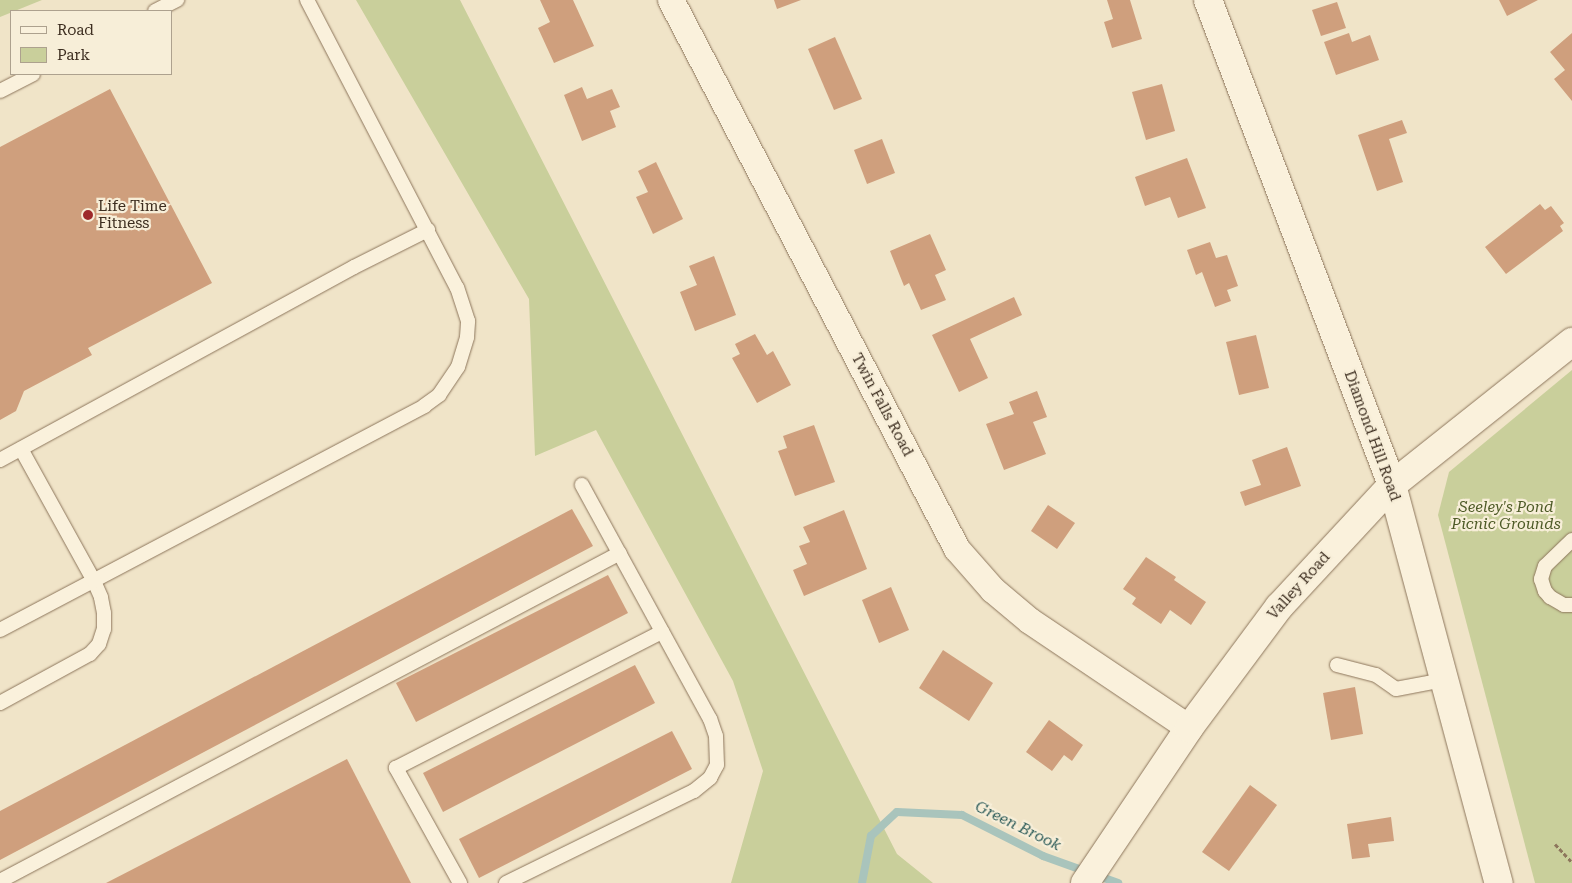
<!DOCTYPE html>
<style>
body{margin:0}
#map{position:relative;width:1572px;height:883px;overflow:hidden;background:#f0e4c8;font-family:"Roboto Serif",serif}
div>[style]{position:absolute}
.green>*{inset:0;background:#c9cf9b}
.stream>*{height:8px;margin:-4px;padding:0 4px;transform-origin:4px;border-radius:4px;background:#a9c4bc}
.building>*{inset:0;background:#cf9f7d}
.path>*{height:3px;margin-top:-1.5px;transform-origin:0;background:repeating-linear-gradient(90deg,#8d765c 0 4px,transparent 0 6.5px)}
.roads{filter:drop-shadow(0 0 1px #8d765c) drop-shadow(0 0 1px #8d765c)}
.lane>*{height:14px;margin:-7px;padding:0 7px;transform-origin:7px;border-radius:7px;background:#faf1dc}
.street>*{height:26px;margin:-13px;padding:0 13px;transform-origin:13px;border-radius:13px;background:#faf1dc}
.secondary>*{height:28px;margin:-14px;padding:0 14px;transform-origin:14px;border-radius:14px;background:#faf1dc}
.dots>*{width:14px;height:14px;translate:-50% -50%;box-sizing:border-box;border:2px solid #f7eed8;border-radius:50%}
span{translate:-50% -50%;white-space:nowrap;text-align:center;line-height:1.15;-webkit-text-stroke:4.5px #f7eed8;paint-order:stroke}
.poi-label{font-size:15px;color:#3d2e20}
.left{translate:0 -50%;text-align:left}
.street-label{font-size:15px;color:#3d2e20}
.park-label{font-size:15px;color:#4d5a26;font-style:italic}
.water-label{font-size:16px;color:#2f5d5a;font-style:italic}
.legend{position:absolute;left:10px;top:10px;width:162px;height:65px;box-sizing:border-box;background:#f7eed8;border:1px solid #ada18e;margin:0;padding:6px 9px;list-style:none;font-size:15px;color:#3d2e20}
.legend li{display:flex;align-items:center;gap:10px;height:25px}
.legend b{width:25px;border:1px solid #ada18e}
</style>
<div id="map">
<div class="green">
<div style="clip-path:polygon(0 0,42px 0,0 17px)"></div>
<div style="clip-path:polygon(356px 0,460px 0,897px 854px,933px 883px,731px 883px,763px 771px,733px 681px,596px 430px,535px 456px,529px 299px)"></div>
<div style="clip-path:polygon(1572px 370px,1572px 883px,1535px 883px,1438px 515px,1449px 472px)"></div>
</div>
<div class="stream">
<div style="left:862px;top:883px;width:48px;rotate:-79.2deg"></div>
<div style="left:871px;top:836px;width:35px;rotate:-43deg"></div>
<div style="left:897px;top:812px;width:65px;rotate:2.6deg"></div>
<div style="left:962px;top:815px;width:91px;rotate:26.8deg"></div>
<div style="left:1043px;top:856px;width:80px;rotate:19.8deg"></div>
</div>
<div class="building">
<div style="clip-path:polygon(540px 0,573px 0,594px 46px,554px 63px,538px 28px,550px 22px)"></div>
<div style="clip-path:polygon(774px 0,801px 0,777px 9px)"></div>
<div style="clip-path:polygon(1107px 0,1130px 0,1142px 39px,1112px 48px,1104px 22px,1113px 19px)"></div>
<div style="clip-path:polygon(1499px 0,1538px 0,1507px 16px)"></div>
<div style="clip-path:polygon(1337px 2px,1346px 28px,1321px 36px,1312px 10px)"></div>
<div style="clip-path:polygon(1349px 33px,1352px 42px,1370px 35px,1379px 60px,1336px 75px,1324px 42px)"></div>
<div style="clip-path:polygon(1572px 33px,1572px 101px,1554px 79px,1565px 70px,1550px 52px)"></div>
<div style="clip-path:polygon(835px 37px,862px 99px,834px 110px,808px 49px)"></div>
<div style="clip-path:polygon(1162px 84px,1175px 131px,1146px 140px,1132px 92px)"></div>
<div style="clip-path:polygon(582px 87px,587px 99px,612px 89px,620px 107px,610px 111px,616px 127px,582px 141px,564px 95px)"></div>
<div style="clip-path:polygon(110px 89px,212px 283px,88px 348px,92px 355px,24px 391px,16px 411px,0 420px,0 147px)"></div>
<div style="clip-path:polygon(1402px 120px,1407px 133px,1389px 139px,1403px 182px,1377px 191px,1358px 135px)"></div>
<div style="clip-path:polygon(882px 139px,895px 173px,867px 184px,854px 150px)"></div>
<div style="clip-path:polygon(1187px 158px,1206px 208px,1178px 218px,1170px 197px,1145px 206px,1135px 177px)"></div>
<div style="clip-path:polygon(656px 162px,683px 219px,653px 234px,636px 197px,648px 192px,638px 171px)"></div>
<div style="clip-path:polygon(1540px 204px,1545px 210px,1551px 206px,1564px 223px,1560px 226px,1563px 231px,1506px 274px,1485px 247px)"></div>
<div style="clip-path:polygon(930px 234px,946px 270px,935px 275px,946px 300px,921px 310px,909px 283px,904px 286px,890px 251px)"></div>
<div style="clip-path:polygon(1210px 242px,1216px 258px,1227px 255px,1238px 286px,1227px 290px,1231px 301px,1215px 307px,1202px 272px,1196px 275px,1187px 250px)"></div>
<div style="clip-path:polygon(714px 256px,736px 315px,695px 331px,680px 292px,697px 285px,689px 266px)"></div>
<div style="clip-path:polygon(1014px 297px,1022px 315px,970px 339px,988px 378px,959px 392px,932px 335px)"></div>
<div style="clip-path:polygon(755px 334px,767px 355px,773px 351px,791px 385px,757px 403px,732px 358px,740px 354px,735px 344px)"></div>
<div style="clip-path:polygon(1256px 335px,1269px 388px,1239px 395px,1226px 342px)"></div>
<div style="clip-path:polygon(1037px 391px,1047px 417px,1033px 422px,1046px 454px,1004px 470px,986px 424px,1014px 414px,1009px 402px)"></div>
<div style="clip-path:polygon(814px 425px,835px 482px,795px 496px,778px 451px,787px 448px,783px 436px)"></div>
<div style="clip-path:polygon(1287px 447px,1301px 486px,1245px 506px,1240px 492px,1261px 485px,1252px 460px)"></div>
<div style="clip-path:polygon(1048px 505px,1075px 523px,1057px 549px,1031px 531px)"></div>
<div style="clip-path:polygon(572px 509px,593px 546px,0 860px,0 811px)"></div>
<div style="clip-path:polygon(844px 510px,867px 569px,804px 596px,793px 570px,807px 564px,799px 546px,810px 542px,803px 527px)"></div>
<div style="clip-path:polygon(1146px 557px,1176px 577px,1174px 580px,1206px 602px,1191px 625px,1170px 610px,1161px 624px,1132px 604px,1136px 598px,1123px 589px)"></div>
<div style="clip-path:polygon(608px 575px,628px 613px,416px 722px,396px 683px)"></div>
<div style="clip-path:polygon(891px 587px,909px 630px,879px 643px,862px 600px)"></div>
<div style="clip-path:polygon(943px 650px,993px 683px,969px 721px,919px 688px)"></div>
<div style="clip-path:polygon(635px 665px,655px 703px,443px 812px,423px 773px)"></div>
<div style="clip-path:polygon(1355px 687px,1363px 734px,1331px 740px,1323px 693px)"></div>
<div style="clip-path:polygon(1049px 720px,1083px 745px,1072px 761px,1064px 755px,1052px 771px,1026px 752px)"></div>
<div style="clip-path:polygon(672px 731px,692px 769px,479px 878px,459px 839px)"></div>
<div style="clip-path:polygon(347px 759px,411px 883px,106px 883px)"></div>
<div style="clip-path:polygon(1250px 785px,1277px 805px,1229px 871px,1202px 852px)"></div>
<div style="clip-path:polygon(1391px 817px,1394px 841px,1368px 844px,1370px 857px,1352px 859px,1347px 824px)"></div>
</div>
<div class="path">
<div style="left:1555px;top:844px;width:25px;rotate:47deg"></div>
</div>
<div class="roads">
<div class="lane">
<div style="left:155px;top:11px;width:25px;rotate:-27deg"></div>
<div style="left:0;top:91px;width:37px;rotate:-27deg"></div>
<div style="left:0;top:460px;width:403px;rotate:-28.6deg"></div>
<div style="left:354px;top:267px;width:83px;rotate:-26.6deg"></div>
<div style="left:1572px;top:540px;width:37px;rotate:136deg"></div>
<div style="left:1545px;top:566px;width:14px;rotate:107deg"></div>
<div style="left:1541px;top:579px;width:13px;rotate:72deg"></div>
<div style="left:1545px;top:591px;width:8px;rotate:50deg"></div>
<div style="left:1550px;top:597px;width:16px;rotate:30deg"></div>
<div style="left:1564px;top:605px;width:8px"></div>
<div style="left:0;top:630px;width:480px;rotate:-27.8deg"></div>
<div style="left:424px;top:406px;width:19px;rotate:-36deg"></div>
<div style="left:439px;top:395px;width:34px;rotate:-56deg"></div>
<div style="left:458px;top:367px;width:31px;rotate:-73deg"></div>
<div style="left:467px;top:337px;width:16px;rotate:-86deg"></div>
<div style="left:468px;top:321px;width:35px;rotate:-108deg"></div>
<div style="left:457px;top:288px;width:325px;rotate:-117.5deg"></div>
<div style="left:1337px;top:665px;width:40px;rotate:14.4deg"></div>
<div style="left:1376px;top:675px;width:24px;rotate:35deg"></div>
<div style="left:1396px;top:689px;width:49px;rotate:-10.6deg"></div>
<div style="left:0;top:703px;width:102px;rotate:-28.6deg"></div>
<div style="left:90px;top:654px;width:13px;rotate:-48deg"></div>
<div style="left:99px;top:644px;width:16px;rotate:-72deg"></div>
<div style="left:104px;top:629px;width:16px;rotate:-90deg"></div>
<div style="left:104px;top:613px;width:16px;rotate:-101deg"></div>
<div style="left:101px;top:597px;width:17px;rotate:-114deg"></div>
<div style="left:94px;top:581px;width:151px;rotate:-118.9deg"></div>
<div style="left:0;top:881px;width:701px;rotate:-27.88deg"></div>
<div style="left:460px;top:883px;width:132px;rotate:-119.1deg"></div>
<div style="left:396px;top:768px;width:299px;rotate:-27.1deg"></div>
<div style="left:506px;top:883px;width:209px;rotate:-26.1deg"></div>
<div style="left:694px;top:791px;width:21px;rotate:-39deg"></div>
<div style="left:710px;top:778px;width:15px;rotate:-62deg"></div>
<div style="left:717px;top:765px;width:29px;rotate:-92deg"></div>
<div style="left:716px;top:736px;width:18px;rotate:-109deg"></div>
<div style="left:710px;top:719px;width:267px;rotate:-118.7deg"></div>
</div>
<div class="street">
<div style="left:671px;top:0;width:619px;rotate:62.48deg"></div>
<div style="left:957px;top:549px;width:55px;rotate:48.7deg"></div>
<div style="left:993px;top:590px;width:48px;rotate:40deg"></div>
<div style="left:1030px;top:621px;width:192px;rotate:33.9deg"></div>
</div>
<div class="secondary">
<div style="left:1208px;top:0;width:519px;rotate:69.22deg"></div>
<div style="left:1392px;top:485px;width:412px;rotate:75deg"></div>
<div style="left:1085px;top:883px;width:187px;rotate:-56.1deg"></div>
<div style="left:1189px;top:728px;width:151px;rotate:-53.4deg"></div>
<div style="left:1279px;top:607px;width:166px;rotate:-47.2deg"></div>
<div style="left:1392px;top:485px;width:230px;rotate:-38.5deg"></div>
</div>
</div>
<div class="dots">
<div style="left:88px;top:215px;background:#9e2a2b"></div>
</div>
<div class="poi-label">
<span class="left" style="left:98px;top:215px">Life Time<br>Fitness</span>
</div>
<div class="street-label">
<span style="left:882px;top:405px;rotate:62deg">Twin Falls Road</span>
<span style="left:1372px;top:436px;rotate:70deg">Diamond Hill Road</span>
<span style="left:1299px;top:586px;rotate:-48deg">Valley Road</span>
</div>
<div class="park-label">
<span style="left:1506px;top:516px">Seeley's Pond<br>Picnic Grounds</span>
</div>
<div class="water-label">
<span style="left:1018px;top:826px;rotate:26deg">Green Brook</span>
</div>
<ul class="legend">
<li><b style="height:6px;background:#faf1dc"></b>Road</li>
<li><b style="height:14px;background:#c9cf9b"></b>Park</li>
</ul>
</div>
